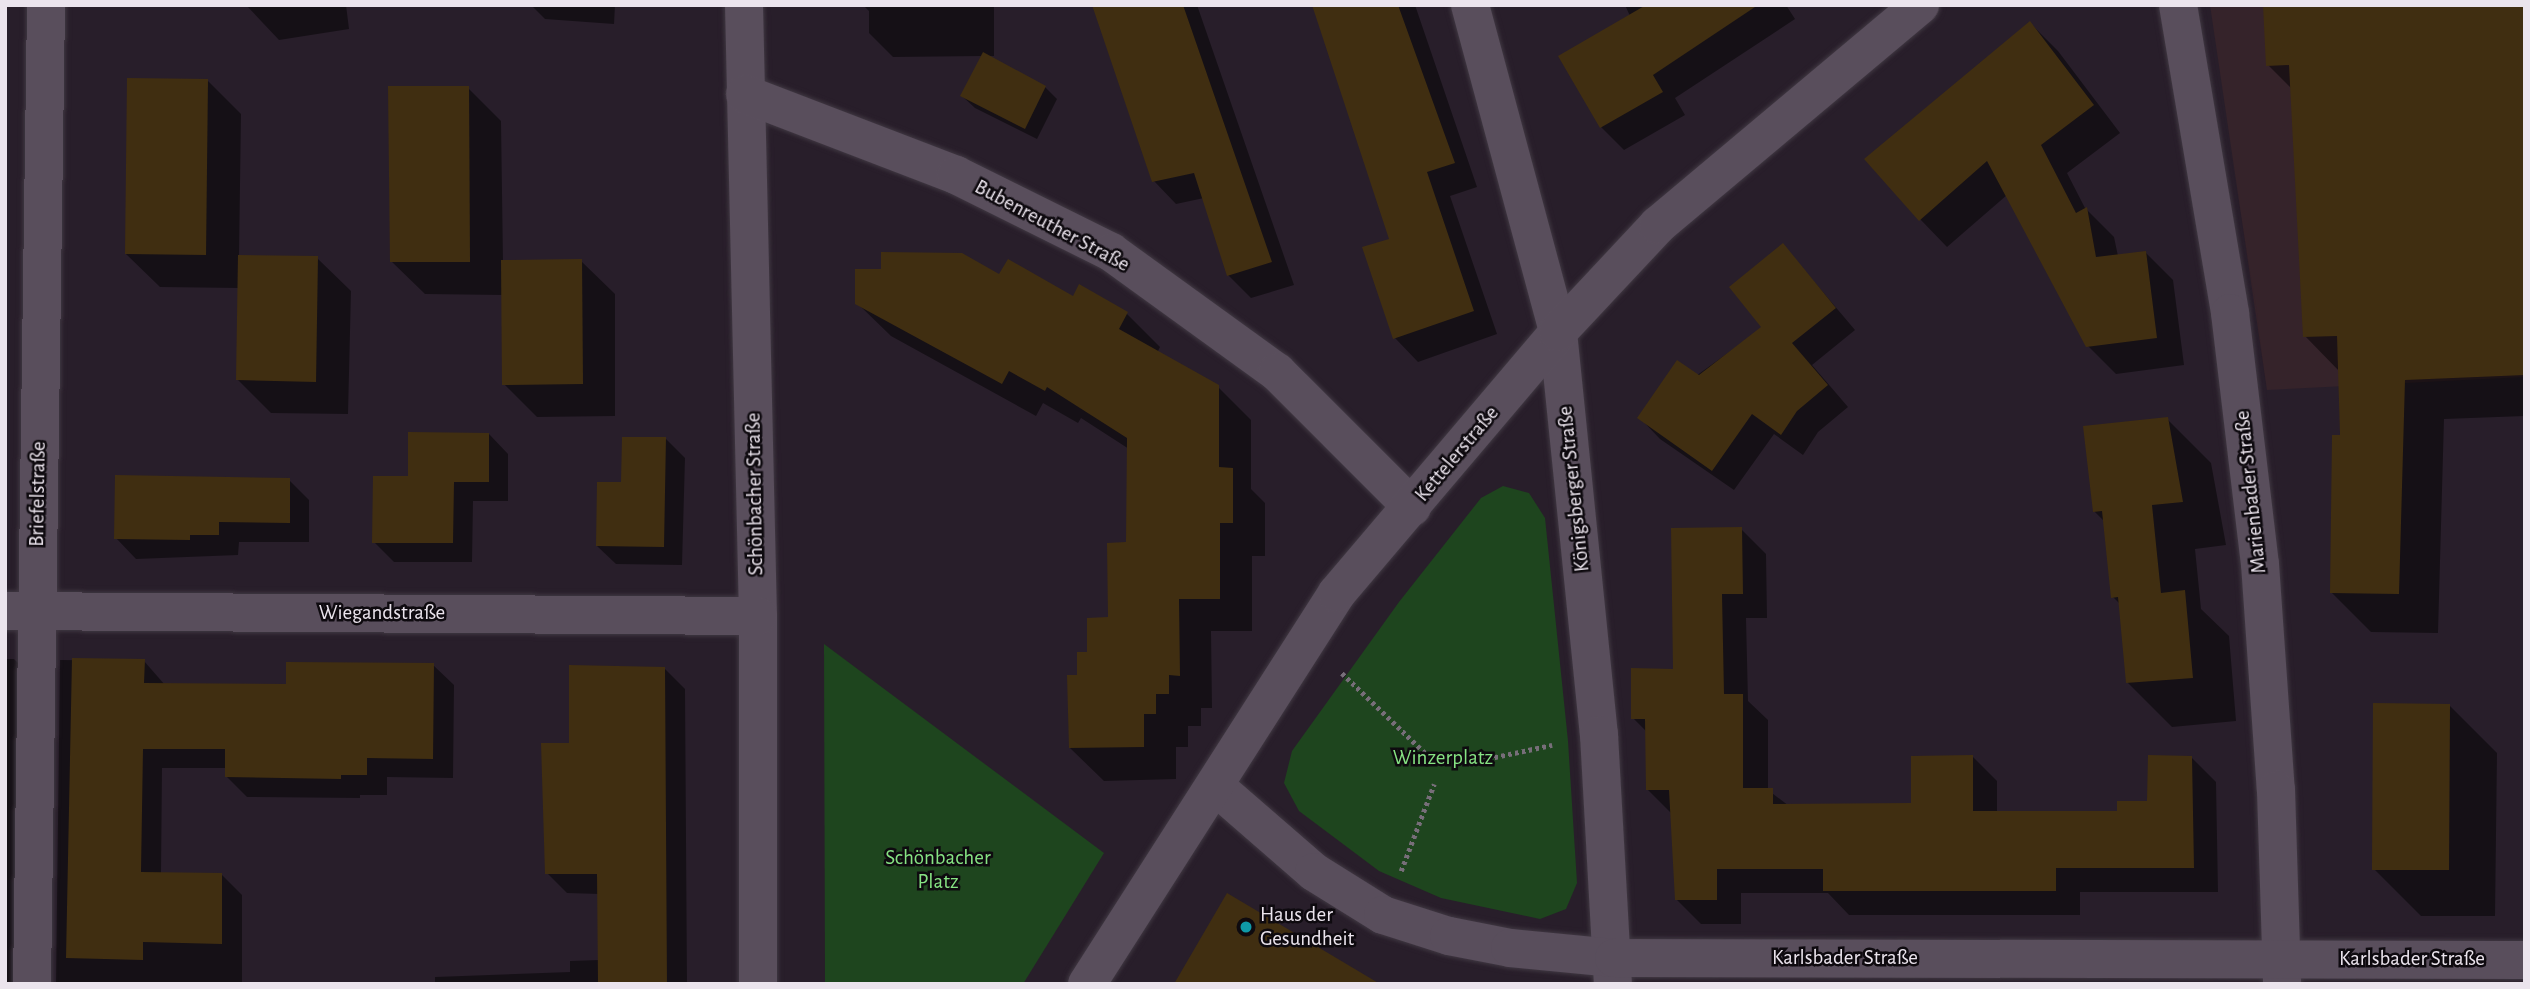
<!DOCTYPE html>
<meta charset="utf-8">
<style>
body{margin:0}
#map{position:relative;width:2530px;height:989px;overflow:hidden;background:#281e2a;font-family:"Alegreya Sans",sans-serif}
div>[style]{position:absolute}
.industrial>*{inset:0;background:#35232a}
.green>*{inset:0;background:#1e451e}
.shadow>*{inset:0;background:#0007}
.building>*{inset:0;background:#402e11}
.path>*{height:4.5px;margin-top:-2.25px;transform-origin:0;background:repeating-linear-gradient(90deg,#776e79 0 3.5px,transparent 0 7px)}
.roads{filter:drop-shadow(0 0 2px #403842) drop-shadow(0 0 2px #403842)}
.street>*{height:38px;margin:-19px;padding:0 19px;transform-origin:19px;border-radius:19px;background:#594e5c}
.dots>*{width:19px;height:19px;translate:-50% -50%;box-sizing:border-box;border:4px solid #0e0a0f;border-radius:50%}
span{translate:-50% -50%;white-space:nowrap;text-align:center;line-height:1.15;-webkit-text-stroke:5px #0e0a0f;paint-order:stroke}
.street-label{font-size:21px;color:#ebe4ed}
.park-label{font-size:21px;color:#86e383}
.poi-label{font-size:21px;color:#ebe4ed}
.left{translate:0 -50%;text-align:left}
.frame{position:absolute;inset:0;border:7px solid #ebe4ed;pointer-events:none}
</style>
<div id="map">
<div class="industrial">
<div style="clip-path:polygon(2210px 5px,2525px 5px,2525px 377px,2267px 390px)"></div>
</div>
<div class="green">
<div style="clip-path:polygon(1503px 486px,1529px 493px,1545px 518px,1568px 741px,1577px 883px,1566px 909px,1540px 919px,1441px 898px,1379px 871px,1299px 811px,1284px 783px,1292px 751px,1399px 602px,1481px 498px)"></div>
<div style="clip-path:polygon(824px 644px,1104px 853px,1023px 984px,825px 984px)"></div>
</div>
<div class="shadow">
<div style="clip-path:polygon(346px 5px,349px 29px,279px 40px,246px 5px)"></div>
<div style="clip-path:polygon(531px 5px,615px 5px,614px 24px,545px 19px)"></div>
<div style="clip-path:polygon(863px 5px,994px 5px,994px 56px,988px 56px,1045px 87px,1057px 99px,1037px 139px,975px 108px,962px 96px,983px 56px,893px 57px,869px 33px,869px 11px)"></div>
<div style="clip-path:polygon(1098px 5px,1197px 5px,1294px 285px,1251px 298px,1228px 275px,1204px 198px,1176px 204px,1154px 181px)"></div>
<div style="clip-path:polygon(1314px 5px,1415px 5px,1477px 187px,1450px 196px,1497px 334px,1418px 362px,1395px 338px,1391px 240px)"></div>
<div style="clip-path:polygon(1786px 5px,1795px 19px,1675px 98px,1685px 115px,1624px 150px,1601px 127px,1630px 16px,1625px 5px)"></div>
<div style="clip-path:polygon(2525px 5px,2525px 416px,2444px 419px,2438px 633px,2371px 632px,2332px 593px,2342px 437px,2340px 372px,2305px 336px,2292px 89px,2268px 65px)"></div>
<div style="clip-path:polygon(2030px 23px,2058px 51px,2120px 133px,2067px 173px,2085px 208px,2114px 237px,2118px 256px,2145px 252px,2173px 280px,2184px 365px,2116px 374px,2088px 346px,2007px 195px,1947px 247px,1920px 219px)"></div>
<div style="clip-path:polygon(208px 81px,241px 114px,239px 256px,317px 258px,351px 291px,348px 414px,271px 413px,238px 380px,239px 288px,160px 287px,126px 254px)"></div>
<div style="clip-path:polygon(468px 88px,501px 121px,503px 262px,581px 261px,615px 294px,615px 416px,537px 417px,504px 384px,503px 295px,425px 294px,391px 261px)"></div>
<div style="clip-path:polygon(1783px 245px,1855px 330px,1812px 365px,1848px 407px,1818px 432px,1803px 455px,1774px 434px,1734px 490px,1660px 439px,1639px 417px,1764px 327px)"></div>
<div style="clip-path:polygon(1000px 277px,1073px 299px,1080px 287px,1127px 314px,1160px 347px,1157px 353px,1218px 387px,1251px 420px,1251px 489px,1265px 503px,1265px 556px,1252px 556px,1252px 631px,1211px 631px,1212px 708px,1201px 708px,1201px 726px,1188px 726px,1188px 747px,1176px 747px,1176px 779px,1104px 781px,1070px 748px,1078px 677px,1110px 619px,1128px 544px,1129px 449px,1081px 418px,1078px 423px,1043px 403px,1036px 416px,891px 336px,857px 303px)"></div>
<div style="clip-path:polygon(2167px 419px,2211px 463px,2226px 545px,2195px 549px,2201px 609px,2229px 636px,2236px 721px,2172px 727px,2128px 683px,2121px 605px,2113px 597px,2105px 522px,2094px 511px)"></div>
<div style="clip-path:polygon(489px 434px,508px 454px,508px 501px,473px 501px,472px 562px,394px 562px,374px 542px,410px 478px)"></div>
<div style="clip-path:polygon(666px 439px,685px 458px,682px 565px,616px 564px,597px 546px,623px 484px)"></div>
<div style="clip-path:polygon(289px 480px,309px 500px,309px 542px,239px 542px,238px 555px,136px 559px,116px 538px)"></div>
<div style="clip-path:polygon(1741px 529px,1766px 554px,1767px 618px,1746px 618px,1748px 701px,1768px 720px,1768px 790px,1789px 806px,1913px 805px,1972px 756px,1997px 781px,1997px 813px,2118px 812px,2149px 803px,2191px 757px,2216px 782px,2218px 892px,2080px 892px,2080px 915px,1849px 915px,1828px 893px,1741px 893px,1741px 924px,1701px 924px,1676px 899px,1672px 814px,1647px 789px,1646px 731px,1633px 718px,1675px 670px)"></div>
<div style="clip-path:polygon(5px 659px,14px 659px,34px 679px,30px 984px,5px 984px)"></div>
<div style="clip-path:polygon(60px 660px,144px 661px,165px 685px,287px 686px,433px 665px,454px 685px,453px 778px,387px 777px,387px 795px,360px 795px,360px 798px,247px 797px,227px 777px,227px 768px,162px 768px,161px 874px,222px 875px,242px 895px,242px 984px,56px 984px)"></div>
<div style="clip-path:polygon(665px 669px,685px 689px,687px 984px,435px 984px,435px 977px,570px 972px,570px 961px,599px 960px,599px 894px,567px 893px,547px 873px,570px 745px)"></div>
<div style="clip-path:polygon(2450px 706px,2497px 753px,2495px 916px,2421px 916px,2374px 869px)"></div>
</div>
<div class="building">
<div style="clip-path:polygon(1092px 5px,1183px 5px,1272px 262px,1227px 276px,1194px 173px,1152px 182px)"></div>
<div style="clip-path:polygon(1312px 5px,1398px 5px,1455px 163px,1427px 172px,1474px 311px,1393px 339px,1362px 247px,1389px 239px)"></div>
<div style="clip-path:polygon(1646px 5px,1758px 5px,1653px 75px,1663px 92px,1600px 128px,1558px 56px)"></div>
<div style="clip-path:polygon(2263px 5px,2525px 5px,2525px 375px,2405px 380px,2399px 594px,2330px 593px,2332px 435px,2340px 435px,2337px 336px,2303px 337px,2289px 65px,2266px 66px)"></div>
<div style="clip-path:polygon(2030px 21px,2094px 105px,2041px 145px,2076px 213px,2087px 207px,2096px 257px,2146px 251px,2157px 338px,2086px 347px,1987px 161px,1919px 221px,1864px 159px)"></div>
<div style="clip-path:polygon(983px 52px,1046px 86px,1025px 129px,960px 96px)"></div>
<div style="clip-path:polygon(127px 78px,208px 79px,206px 255px,125px 254px)"></div>
<div style="clip-path:polygon(388px 86px,469px 86px,470px 262px,390px 262px)"></div>
<div style="clip-path:polygon(1783px 243px,1836px 308px,1792px 343px,1828px 385px,1797px 411px,1781px 435px,1752px 414px,1712px 471px,1637px 418px,1677px 360px,1699px 375px,1761px 327px,1729px 287px)"></div>
<div style="clip-path:polygon(881px 252px,962px 253px,999px 274px,1008px 259px,1073px 296px,1079px 284px,1128px 312px,1119px 329px,1219px 385px,1219px 467px,1233px 468px,1233px 523px,1220px 523px,1220px 599px,1179px 599px,1180px 676px,1169px 675px,1169px 694px,1156px 694px,1156px 714px,1144px 714px,1144px 747px,1069px 748px,1067px 675px,1077px 675px,1077px 652px,1087px 652px,1087px 618px,1108px 617px,1107px 543px,1126px 542px,1127px 438px,1047px 387px,1045px 391px,1009px 371px,1002px 384px,855px 304px,855px 269px,881px 269px)"></div>
<div style="clip-path:polygon(238px 255px,318px 256px,316px 382px,236px 380px)"></div>
<div style="clip-path:polygon(582px 259px,583px 384px,502px 385px,501px 260px)"></div>
<div style="clip-path:polygon(2168px 417px,2183px 502px,2152px 505px,2161px 593px,2185px 590px,2193px 678px,2126px 683px,2118px 597px,2111px 598px,2102px 511px,2093px 512px,2083px 426px)"></div>
<div style="clip-path:polygon(408px 432px,489px 433px,489px 482px,454px 482px,453px 543px,372px 543px,373px 476px,408px 476px)"></div>
<div style="clip-path:polygon(622px 437px,666px 437px,664px 547px,596px 546px,597px 482px,621px 482px)"></div>
<div style="clip-path:polygon(115px 475px,290px 478px,290px 523px,219px 522px,219px 535px,190px 535px,190px 540px,114px 539px)"></div>
<div style="clip-path:polygon(1742px 527px,1743px 594px,1722px 594px,1724px 694px,1743px 694px,1743px 788px,1773px 788px,1773px 804px,1911px 803px,1911px 756px,1973px 755px,1973px 811px,2117px 811px,2117px 801px,2147px 801px,2148px 755px,2192px 756px,2194px 868px,2056px 868px,2056px 891px,1823px 891px,1823px 869px,1717px 869px,1717px 900px,1675px 900px,1669px 790px,1646px 790px,1645px 719px,1631px 719px,1631px 668px,1673px 669px,1671px 528px)"></div>
<div style="clip-path:polygon(72px 658px,145px 659px,144px 683px,286px 684px,286px 662px,434px 663px,433px 759px,367px 758px,367px 775px,341px 775px,341px 779px,225px 777px,225px 749px,143px 749px,141px 872px,222px 873px,222px 944px,143px 942px,143px 960px,66px 958px)"></div>
<div style="clip-path:polygon(569px 665px,665px 667px,667px 984px,598px 984px,597px 874px,545px 874px,541px 743px,569px 743px)"></div>
<div style="clip-path:polygon(2373px 703px,2450px 704px,2449px 870px,2372px 870px)"></div>
<div style="clip-path:polygon(1227px 893px,1380px 984px,1174px 984px)"></div>
</div>
<div class="path">
<div style="left:1342px;top:673px;width:115px;rotate:43.9deg"></div>
<div style="left:1467px;top:763px;width:87px;rotate:-12deg"></div>
<div style="left:1401px;top:871px;width:93px;rotate:-69.2deg"></div>
</div>
<div class="roads">
<div class="street">
<div style="left:744px;top:5px;width:611px;rotate:88.69deg"></div>
<div style="left:758px;top:616px;width:368px;rotate:90deg"></div>
<div style="left:1470px;top:5px;width:339px;rotate:74.9deg"></div>
<div style="left:1558px;top:332px;width:405px;rotate:84.2deg"></div>
<div style="left:1599px;top:735px;width:247px;rotate:86.8deg"></div>
<div style="left:2178px;top:5px;width:312px;rotate:80.4deg"></div>
<div style="left:2230px;top:313px;width:253px;rotate:83.2deg"></div>
<div style="left:2260px;top:564px;width:227px;rotate:86deg"></div>
<div style="left:2276px;top:790px;width:192px;rotate:88.2deg"></div>
<div style="left:745px;top:94px;width:226px;rotate:21deg"></div>
<div style="left:956px;top:175px;width:173px;rotate:26.4deg"></div>
<div style="left:1111px;top:252px;width:205px;rotate:35.9deg"></div>
<div style="left:1277px;top:372px;width:191px;rotate:45deg"></div>
<div style="left:5px;top:611px;width:753px;rotate:0.38deg"></div>
<div style="left:1215px;top:786px;width:131px;rotate:41deg"></div>
<div style="left:1314px;top:872px;width:81px;rotate:31.9deg"></div>
<div style="left:1383px;top:915px;width:69px;rotate:17.7deg"></div>
<div style="left:1449px;top:936px;width:62px;rotate:11.1deg"></div>
<div style="left:1510px;top:948px;width:104px;rotate:5.5deg"></div>
<div style="left:1614px;top:958px;width:911px;rotate:0.13deg"></div>
<div style="left:32px;top:984px;width:979px;rotate:-89.18deg"></div>
<div style="left:1087px;top:984px;width:464px;rotate:-57.4deg"></div>
<div style="left:1337px;top:593px;width:342px;rotate:-49.7deg"></div>
<div style="left:1558px;top:332px;width:146px;rotate:-46.9deg"></div>
<div style="left:1658px;top:225px;width:342px;rotate:-40deg"></div>
</div>
</div>
<div class="dots">
<div style="left:1246px;top:927px;background:#0f9aa8"></div>
</div>
<div class="street-label">
<span style="left:1052px;top:226px;rotate:28deg">Bubenreuther Straße</span>
<span style="left:1457px;top:454px;rotate:-50deg">Kettelerstraße</span>
<span style="left:1574px;top:489px;rotate:-96deg">Königsberger Straße</span>
<span style="left:2251px;top:492px;rotate:-96deg">Marienbader Straße</span>
<span style="left:38px;top:494px;rotate:-89deg">Briefelstraße</span>
<span style="left:755px;top:494px;rotate:-91deg">Schönbacher Straße</span>
<span style="left:382px;top:613px">Wiegandstraße</span>
<span style="left:1845px;top:958px">Karlsbader Straße</span>
<span style="left:2412px;top:959px">Karlsbader Straße</span>
</div>
<div class="park-label">
<span style="left:1443px;top:758px">Winzerplatz</span>
<span style="left:938px;top:870px">Schönbacher<br>Platz</span>
</div>
<div class="poi-label">
<span class="left" style="left:1260px;top:927px">Haus der<br>Gesundheit</span>
</div>
<div class="frame"></div>
</div>
